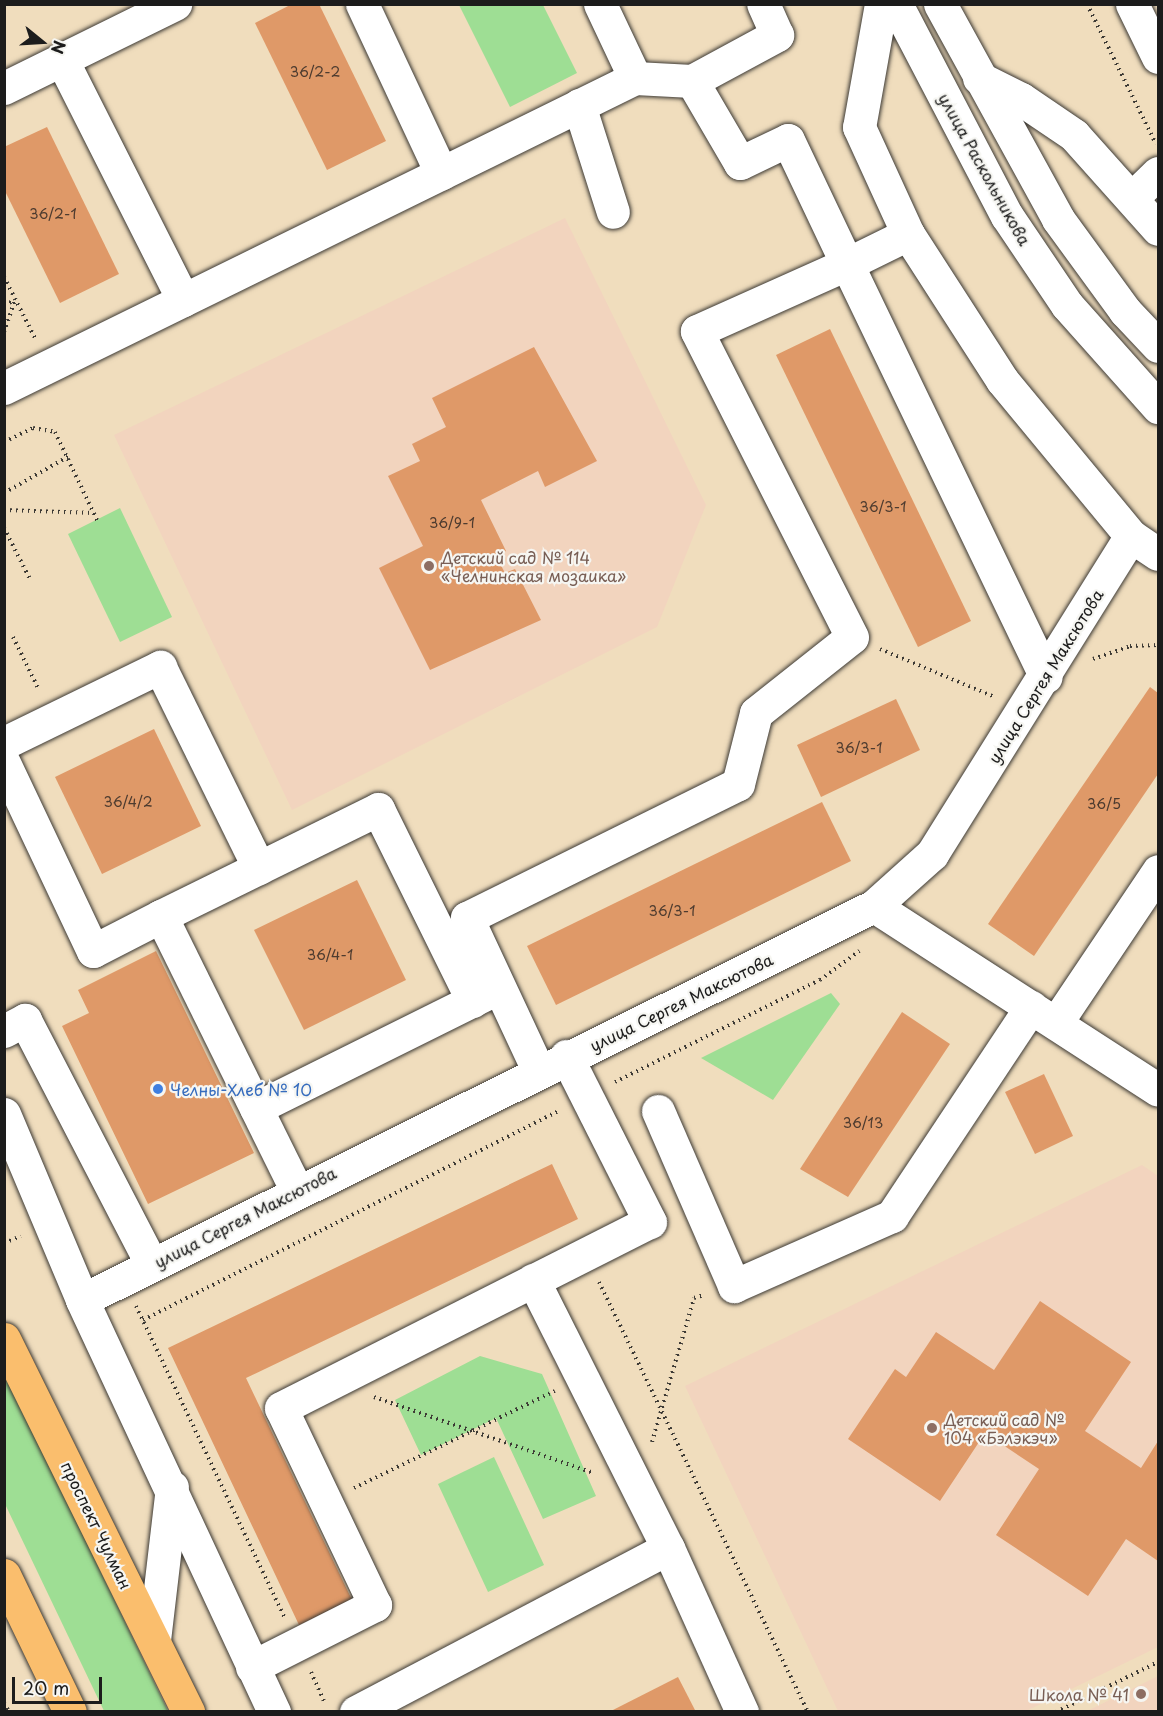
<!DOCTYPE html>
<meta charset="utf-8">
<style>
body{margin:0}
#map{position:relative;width:1163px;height:1716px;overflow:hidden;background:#f0ddbd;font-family:"Playpen Sans",sans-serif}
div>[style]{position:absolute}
.built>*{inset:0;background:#f2d4be}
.green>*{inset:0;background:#9ede94}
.building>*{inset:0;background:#df9968}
.path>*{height:4px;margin-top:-2px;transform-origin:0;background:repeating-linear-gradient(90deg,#3c3934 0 1.5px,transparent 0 6px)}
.roads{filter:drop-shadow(0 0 2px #3c3934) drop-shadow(0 0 2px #3c3934)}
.minor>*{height:33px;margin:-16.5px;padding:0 16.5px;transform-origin:16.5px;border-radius:16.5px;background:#fff}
.major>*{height:33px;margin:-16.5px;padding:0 16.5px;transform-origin:16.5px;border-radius:16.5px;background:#fabe6d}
.dots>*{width:16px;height:16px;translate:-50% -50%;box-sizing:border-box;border:3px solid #f6f6f2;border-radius:50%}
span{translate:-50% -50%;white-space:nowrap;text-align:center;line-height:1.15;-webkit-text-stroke:4.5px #f6f6f2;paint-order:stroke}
.number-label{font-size:14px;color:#4d3b2f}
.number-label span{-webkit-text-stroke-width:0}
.street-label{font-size:16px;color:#1c1c1c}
.education-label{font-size:16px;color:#785e54}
.left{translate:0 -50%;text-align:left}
.right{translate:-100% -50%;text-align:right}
.shop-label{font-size:16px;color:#366cbe}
.frame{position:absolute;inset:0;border:6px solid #1c1c1c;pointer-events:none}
.north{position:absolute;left:12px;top:12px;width:60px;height:60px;-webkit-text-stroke:4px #f6f6f2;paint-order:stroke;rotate:108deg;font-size:16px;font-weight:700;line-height:24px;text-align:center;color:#1c1c1c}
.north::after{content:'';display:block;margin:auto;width:21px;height:27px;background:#1c1c1c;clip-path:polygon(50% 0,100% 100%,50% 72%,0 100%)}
.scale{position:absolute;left:12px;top:1677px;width:90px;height:27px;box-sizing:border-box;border:3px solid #1c1c1c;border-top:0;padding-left:8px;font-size:18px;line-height:21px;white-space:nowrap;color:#1c1c1c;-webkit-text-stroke:4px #f6f6f2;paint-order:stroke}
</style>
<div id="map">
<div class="built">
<div style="clip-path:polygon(565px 218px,706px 505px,657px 627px,292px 810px,114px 435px)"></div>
<div style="clip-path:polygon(1142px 1165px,1158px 1176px,1158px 1647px,1026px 1711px,838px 1711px,685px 1386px)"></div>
<div style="clip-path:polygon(1158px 1676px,1158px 1711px,1087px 1711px)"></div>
</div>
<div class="green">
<div style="clip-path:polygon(459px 5px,543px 5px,577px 73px,510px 107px)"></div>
<div style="clip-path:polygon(120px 508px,172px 617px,120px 642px,68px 534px)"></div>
<div style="clip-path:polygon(831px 993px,840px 1004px,773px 1100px,701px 1058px)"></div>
<div style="clip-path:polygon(480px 1356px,542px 1374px,596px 1496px,543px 1519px,496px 1418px,421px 1455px,395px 1400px)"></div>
<div style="clip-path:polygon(4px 1372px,168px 1711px,104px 1711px,5px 1504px)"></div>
<div style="clip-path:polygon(494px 1457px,544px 1565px,488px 1592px,438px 1484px)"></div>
</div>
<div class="building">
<div style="clip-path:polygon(292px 4px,319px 4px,386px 141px,327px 170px,255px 23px)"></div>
<div style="clip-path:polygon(47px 127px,119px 274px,60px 303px,4px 189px,4px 147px)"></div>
<div style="clip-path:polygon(830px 329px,971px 621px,918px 647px,776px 355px)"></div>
<div style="clip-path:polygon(534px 347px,597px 461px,545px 487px,538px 471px,481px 500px,506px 551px,496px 556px,505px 573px,515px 569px,541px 620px,430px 670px,379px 568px,423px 546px,388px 476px,420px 461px,412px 444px,446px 427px,432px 398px)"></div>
<div style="clip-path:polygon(1150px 687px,1158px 693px,1158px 774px,1034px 956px,988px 924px)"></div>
<div style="clip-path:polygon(896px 699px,920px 750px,821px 797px,797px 745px)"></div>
<div style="clip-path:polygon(154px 729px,201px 826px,102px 874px,55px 777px)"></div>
<div style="clip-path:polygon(822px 802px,851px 861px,556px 1005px,527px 946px)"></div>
<div style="clip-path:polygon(357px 880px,406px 980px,304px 1030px,254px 930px)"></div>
<div style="clip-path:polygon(156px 951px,254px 1153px,148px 1204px,62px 1026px,89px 1013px,78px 990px)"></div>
<div style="clip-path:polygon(902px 1012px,950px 1044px,848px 1197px,800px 1169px)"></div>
<div style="clip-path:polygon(1044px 1074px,1073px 1136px,1035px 1154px,1005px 1092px)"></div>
<div style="clip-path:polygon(552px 1164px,578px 1219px,246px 1378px,352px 1600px,299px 1625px,168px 1348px)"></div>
<div style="clip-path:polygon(1040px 1301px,1131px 1362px,1085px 1431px,1141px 1468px,1158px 1441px,1158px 1561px,1126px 1539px,1088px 1596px,996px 1535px,1039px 1469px,985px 1433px,940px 1501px,848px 1439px,895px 1369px,906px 1377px,936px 1332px,994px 1370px)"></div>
<div style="clip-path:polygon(678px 1677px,696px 1712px,609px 1712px)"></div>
</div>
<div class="path">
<div style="left:1087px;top:4px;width:156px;rotate:63.8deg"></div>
<div style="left:4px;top:277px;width:68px;rotate:63.1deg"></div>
<div style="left:4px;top:305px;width:12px;rotate:-24deg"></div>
<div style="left:4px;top:332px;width:34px;rotate:-71deg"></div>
<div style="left:4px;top:442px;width:32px;rotate:-26deg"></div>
<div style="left:33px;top:428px;width:22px;rotate:10deg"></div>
<div style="left:55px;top:432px;width:98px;rotate:64.5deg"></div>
<div style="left:4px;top:493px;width:75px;rotate:-29.6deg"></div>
<div style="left:4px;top:510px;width:89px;rotate:1.9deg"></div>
<div style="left:4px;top:528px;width:57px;rotate:63deg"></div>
<div style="left:13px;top:637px;width:59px;rotate:63.9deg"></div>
<div style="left:880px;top:649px;width:125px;rotate:22.7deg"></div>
<div style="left:1093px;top:659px;width:39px;rotate:-19deg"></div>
<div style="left:1130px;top:646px;width:28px;rotate:-2deg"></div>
<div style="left:615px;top:1082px;width:229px;rotate:-26.5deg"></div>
<div style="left:820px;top:980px;width:49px;rotate:-36.6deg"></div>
<div style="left:4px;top:1243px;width:18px;rotate:-22deg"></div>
<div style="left:599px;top:1282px;width:478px;rotate:64.1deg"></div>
<div style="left:136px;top:1306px;width:344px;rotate:64.5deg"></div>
<div style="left:143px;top:1320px;width:465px;rotate:-26.7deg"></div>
<div style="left:374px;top:1397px;width:233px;rotate:19.1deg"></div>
<div style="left:652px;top:1442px;width:150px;rotate:-73.7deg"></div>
<div style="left:694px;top:1298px;width:10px;rotate:-17deg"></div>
<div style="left:354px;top:1488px;width:223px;rotate:-25.8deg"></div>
<div style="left:311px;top:1672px;width:34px;rotate:66deg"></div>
<div style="left:4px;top:1703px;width:10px;rotate:61deg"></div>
<div style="left:1056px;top:1712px;width:114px;rotate:-26.1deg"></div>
</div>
<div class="roads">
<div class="minor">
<div style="left:362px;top:4px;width:187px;rotate:64.9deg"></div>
<div style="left:600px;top:4px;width:82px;rotate:64.7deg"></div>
<div style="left:881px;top:4px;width:125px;rotate:100.1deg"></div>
<div style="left:859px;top:127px;width:118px;rotate:65.4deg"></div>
<div style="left:908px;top:234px;width:174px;rotate:57.2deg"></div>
<div style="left:1002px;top:380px;width:202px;rotate:50.4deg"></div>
<div style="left:1131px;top:536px;width:32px;rotate:34deg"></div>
<div style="left:896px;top:4px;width:239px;rotate:62.4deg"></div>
<div style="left:1007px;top:216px;width:107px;rotate:56deg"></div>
<div style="left:1067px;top:305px;width:137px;rotate:48.3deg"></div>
<div style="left:940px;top:4px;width:245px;rotate:61.2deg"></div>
<div style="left:1058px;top:219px;width:114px;rotate:53.9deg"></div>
<div style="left:1125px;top:311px;width:48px;rotate:46.7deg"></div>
<div style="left:1132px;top:4px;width:59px;rotate:63.9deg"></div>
<div style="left:62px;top:60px;width:269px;rotate:63.2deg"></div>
<div style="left:979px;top:78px;width:47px;rotate:26.6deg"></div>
<div style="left:1021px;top:99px;width:64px;rotate:34.2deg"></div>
<div style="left:1074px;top:135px;width:126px;rotate:48.2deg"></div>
<div style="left:692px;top:81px;width:95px;rotate:59.7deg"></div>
<div style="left:740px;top:163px;width:53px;rotate:-25.6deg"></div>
<div style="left:788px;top:140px;width:137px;rotate:64.6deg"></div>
<div style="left:847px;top:264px;width:68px;rotate:-26.2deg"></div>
<div style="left:4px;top:88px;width:191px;rotate:-26.2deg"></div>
<div style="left:579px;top:105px;width:112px;rotate:72.4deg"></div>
<div style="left:1132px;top:198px;width:36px;rotate:-44deg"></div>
<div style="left:4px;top:388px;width:703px;rotate:-26.16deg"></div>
<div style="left:635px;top:78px;width:57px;rotate:3deg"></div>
<div style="left:692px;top:81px;width:97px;rotate:-28.4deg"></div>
<div style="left:777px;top:35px;width:34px;rotate:-114deg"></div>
<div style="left:4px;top:743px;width:174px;rotate:-26deg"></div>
<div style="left:160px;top:667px;width:224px;rotate:63.8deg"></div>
<div style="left:4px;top:763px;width:208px;rotate:64.7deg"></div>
<div style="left:93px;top:951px;width:76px;rotate:-27.2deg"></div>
<div style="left:161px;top:916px;width:307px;rotate:63.7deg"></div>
<div style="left:874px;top:906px;width:338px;rotate:32.9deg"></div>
<div style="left:161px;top:916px;width:242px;rotate:-26.2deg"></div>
<div style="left:378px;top:809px;width:214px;rotate:63.7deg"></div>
<div style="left:1056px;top:1023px;width:183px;rotate:-56.1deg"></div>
<div style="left:4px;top:1031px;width:24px;rotate:-28deg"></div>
<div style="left:25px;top:1020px;width:274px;rotate:62.6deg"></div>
<div style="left:538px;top:1070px;width:168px;rotate:-115deg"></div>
<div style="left:467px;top:918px;width:302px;rotate:-26.3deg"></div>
<div style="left:738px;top:784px;width:73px;rotate:-75.8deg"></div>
<div style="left:756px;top:713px;width:122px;rotate:-38.4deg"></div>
<div style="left:852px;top:637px;width:343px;rotate:-116.9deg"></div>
<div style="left:697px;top:331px;width:164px;rotate:-24.1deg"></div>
<div style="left:847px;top:264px;width:458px;rotate:64.3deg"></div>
<div style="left:256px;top:1108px;width:263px;rotate:-26.4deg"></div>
<div style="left:658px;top:1111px;width:191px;rotate:66.5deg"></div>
<div style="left:734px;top:1286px;width:173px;rotate:-23.9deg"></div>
<div style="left:892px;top:1216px;width:251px;rotate:-56.4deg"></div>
<div style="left:4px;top:1114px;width:202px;rotate:67.2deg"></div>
<div style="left:82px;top:1300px;width:455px;rotate:65deg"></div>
<div style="left:533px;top:1280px;width:300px;rotate:63.3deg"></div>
<div style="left:668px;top:1548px;width:180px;rotate:65.7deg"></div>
<div style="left:82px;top:1300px;width:885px;rotate:-26.45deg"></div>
<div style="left:874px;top:906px;width:78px;rotate:-41.9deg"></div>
<div style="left:932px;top:854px;width:375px;rotate:-58deg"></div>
<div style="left:154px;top:1640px;width:154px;rotate:-83.3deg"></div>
<div style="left:252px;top:1667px;width:138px;rotate:-26.8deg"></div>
<div style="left:375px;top:1605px;width:218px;rotate:-115.5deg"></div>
<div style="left:281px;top:1408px;width:413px;rotate:-26.8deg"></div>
<div style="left:650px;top:1222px;width:186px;rotate:-116.8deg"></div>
<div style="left:356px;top:1712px;width:352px;rotate:-27.7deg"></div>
</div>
<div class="major">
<div style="left:4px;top:1339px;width:416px;rotate:63.7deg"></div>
<div style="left:4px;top:1575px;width:152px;rotate:64.3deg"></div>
</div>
</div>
<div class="dots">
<div style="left:429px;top:566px;background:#8d6e63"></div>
<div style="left:158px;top:1089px;background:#3f7fe0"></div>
<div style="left:932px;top:1428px;background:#8d6e63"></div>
<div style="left:1141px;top:1694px;background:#8d6e63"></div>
</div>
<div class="number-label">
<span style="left:315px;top:72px">36/2-2</span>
<span style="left:53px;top:214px">36/2-1</span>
<span style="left:883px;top:507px">36/3-1</span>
<span style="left:452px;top:523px">36/9-1</span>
<span style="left:859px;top:748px">36/3-1</span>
<span style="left:128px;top:802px">36/4/2</span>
<span style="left:1104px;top:804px">36/5</span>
<span style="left:672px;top:911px">36/3-1</span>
<span style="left:330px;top:955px">36/4-1</span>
<span style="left:863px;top:1123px">36/13</span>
</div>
<div class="street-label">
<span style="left:985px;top:169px;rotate:61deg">улица Раскольникова</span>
<span style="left:1045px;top:676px;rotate:-58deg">улица Сергея Максютова</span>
<span style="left:681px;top:1002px;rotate:-26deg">улица Сергея Максютова</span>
<span style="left:245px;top:1217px;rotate:-27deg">улица Сергея Максютова</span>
<span style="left:97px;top:1525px;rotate:64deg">проспект Чулман</span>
</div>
<div class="education-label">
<span class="left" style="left:441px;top:566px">Детский сад № 114<br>«Челнинская мозаика»</span>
<span class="left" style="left:944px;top:1428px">Детский сад №<br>104 «Бэлэкэч»</span>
<span class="right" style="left:1129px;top:1694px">Школа № 41</span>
</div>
<div class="shop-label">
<span class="left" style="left:170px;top:1089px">Челны-Хлеб № 10</span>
</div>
<div class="frame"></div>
<div class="north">N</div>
<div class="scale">20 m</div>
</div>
